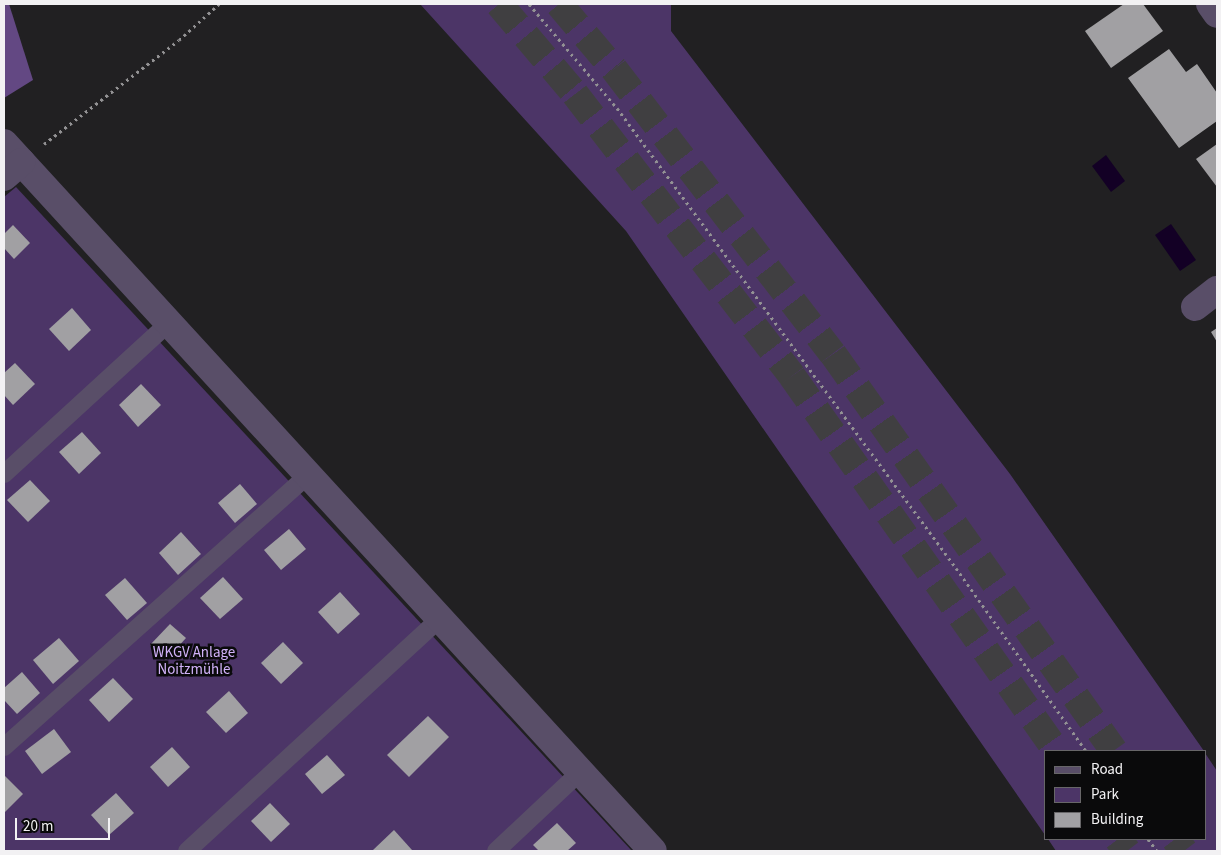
<!DOCTYPE html>
<meta charset="utf-8">
<style>
body{margin:0}
#map{position:relative;width:1221px;height:855px;overflow:hidden;background:#212022;font-family:"Source Sans 3",sans-serif}
div>[style]{position:absolute}
.green>*{inset:0;background:#4c3567}
.forest>*{inset:0;background:#634883}
.water>*{inset:0;background:#130025}
.building>*{inset:0;background:#a1a0a3}
.motorway-tunnel>*{height:28px;margin-top:-14px;transform-origin:0;background:repeating-linear-gradient(90deg,#403f41 0 28px,transparent 0 42px)}
.path>*{height:3px;margin-top:-1.5px;transform-origin:0;background:repeating-linear-gradient(90deg,#939294 0 2.5px,transparent 0 6.5px)}
.service>*{height:18px;margin:-9px;padding:0 9px;transform-origin:9px;border-radius:9px;background:#594e68}
.minor>*{height:28px;margin:-14px;padding:0 14px;transform-origin:14px;border-radius:14px;background:#594e68}
span{translate:-50% -50%;white-space:nowrap;text-align:center;line-height:1.15;-webkit-text-stroke:5px #0a0a0b;paint-order:stroke}
.park-label{font-size:15px;color:#d1b2f9}
.frame{position:absolute;inset:0;border:5px solid #f2f1f3;pointer-events:none}
.legend{position:absolute;left:1044px;top:750px;width:162px;height:90px;box-sizing:border-box;background:#0a0a0b;border:1px solid #676668;margin:0;padding:6px 9px;list-style:none;font-size:15px;color:#f2f1f3}
.legend li{display:flex;align-items:center;gap:10px;height:25px}
.legend b{width:25px;border:1px solid #676668}
.scale{position:absolute;left:15px;top:818px;width:95px;height:22px;box-sizing:border-box;border:2px solid #f2f1f3;border-top:0;padding-left:6px;font-size:15px;line-height:18px;white-space:nowrap;color:#f2f1f3;-webkit-text-stroke:4px #0a0a0b;paint-order:stroke}
</style>
<div id="map">
<div class="green">
<div style="clip-path:polygon(420px 4px,671px 4px,671px 31px,1010px 474px,1204px 751px,1045px 751px,1045px 835px,626px 231px)"></div>
<div style="clip-path:polygon(16px 187px,632px 851px,4px 851px,4px 197px)"></div>
<div style="clip-path:polygon(1205px 753px,1217px 771px,1217px 851px,1056px 851px,1048px 839px,1205px 839px)"></div>
</div>
<div class="forest">
<div style="clip-path:polygon(4px 4px,9px 4px,33px 80px,4px 98px)"></div>
</div>
<div class="water">
<div style="clip-path:polygon(1106px 155px,1125px 181px,1111px 192px,1092px 166px)"></div>
<div style="clip-path:polygon(1171px 224px,1196px 260px,1180px 271px,1155px 235px)"></div>
</div>
<div class="building">
<div style="clip-path:polygon(1124px 4px,1143px 4px,1163px 31px,1111px 68px,1085px 31px)"></div>
<div style="clip-path:polygon(1169px 49px,1186px 72px,1197px 64px,1217px 93px,1217px 121px,1179px 148px,1128px 78px)"></div>
<div style="clip-path:polygon(1217px 144px,1217px 187px,1196px 159px)"></div>
<div style="clip-path:polygon(13px 225px,30px 243px,14px 259px,4px 248px,4px 234px)"></div>
<div style="clip-path:polygon(72px 308px,91px 330px,69px 351px,49px 329px)"></div>
<div style="clip-path:polygon(1217px 328px,1217px 342px,1211px 332px)"></div>
<div style="clip-path:polygon(15px 363px,35px 384px,13px 405px,4px 395px,4px 373px)"></div>
<div style="clip-path:polygon(141px 384px,161px 405px,138px 427px,119px 405px)"></div>
<div style="clip-path:polygon(82px 432px,101px 453px,79px 474px,59px 452px)"></div>
<div style="clip-path:polygon(30px 480px,50px 501px,28px 522px,7px 500px)"></div>
<div style="clip-path:polygon(240px 484px,257px 504px,235px 523px,218px 503px)"></div>
<div style="clip-path:polygon(289px 529px,306px 549px,281px 570px,264px 550px)"></div>
<div style="clip-path:polygon(181px 532px,201px 554px,178px 575px,159px 553px)"></div>
<div style="clip-path:polygon(223px 577px,243px 599px,220px 619px,200px 598px)"></div>
<div style="clip-path:polygon(125px 578px,147px 603px,127px 620px,105px 595px)"></div>
<div style="clip-path:polygon(340px 592px,360px 614px,338px 634px,318px 612px)"></div>
<div style="clip-path:polygon(170px 624px,186px 638px,166px 660px,150px 645px)"></div>
<div style="clip-path:polygon(59px 638px,79px 661px,53px 684px,33px 660px)"></div>
<div style="clip-path:polygon(283px 642px,303px 663px,281px 684px,261px 663px)"></div>
<div style="clip-path:polygon(22px 672px,40px 693px,17px 714px,4px 700px,4px 688px)"></div>
<div style="clip-path:polygon(113px 678px,133px 699px,109px 722px,89px 700px)"></div>
<div style="clip-path:polygon(229px 691px,248px 713px,226px 733px,206px 712px)"></div>
<div style="clip-path:polygon(428px 716px,449px 737px,409px 777px,387px 755px)"></div>
<div style="clip-path:polygon(54px 729px,71px 752px,42px 774px,25px 751px)"></div>
<div style="clip-path:polygon(172px 747px,190px 767px,168px 787px,150px 767px)"></div>
<div style="clip-path:polygon(327px 755px,345px 775px,322px 794px,305px 774px)"></div>
<div style="clip-path:polygon(4px 775px,23px 794px,4px 813px)"></div>
<div style="clip-path:polygon(116px 793px,134px 813px,109px 835px,91px 815px)"></div>
<div style="clip-path:polygon(270px 803px,290px 824px,271px 842px,251px 821px)"></div>
<div style="clip-path:polygon(557px 823px,576px 843px,567px 851px,539px 851px,533px 845px)"></div>
<div style="clip-path:polygon(394px 830px,412px 850px,374px 851px,373px 850px)"></div>
</div>
<div class="motorway-tunnel">
<div style="left:499px;top:4px;width:118px;rotate:49.8deg"></div>
<div style="left:575px;top:94px;width:356px;rotate:52.4deg"></div>
<div style="left:792px;top:376px;width:459px;rotate:54.8deg"></div>
<div style="left:559px;top:4px;width:85px;rotate:49.8deg"></div>
<div style="left:614px;top:69px;width:359px;rotate:52.5deg"></div>
<div style="left:833px;top:354px;width:486px;rotate:54.7deg"></div>
<div style="left:1118px;top:839px;width:15px;rotate:53deg"></div>
<div style="left:1175px;top:839px;width:15px;rotate:53deg"></div>
</div>
<div class="path">
<div style="left:529px;top:4px;width:136px;rotate:49.8deg"></div>
<div style="left:617px;top:108px;width:571px;rotate:53.61deg"></div>
<div style="left:956px;top:568px;width:224px;rotate:54.6deg"></div>
<div style="left:44px;top:144px;width:170px;rotate:-37.6deg"></div>
<div style="left:179px;top:40px;width:54px;rotate:-42deg"></div>
<div style="left:1148px;top:839px;width:15px;rotate:53deg"></div>
</div>
<div class="service">
<div style="left:4px;top:474px;width:224px;rotate:-42.5deg"></div>
<div style="left:4px;top:747px;width:408px;rotate:-41.8deg"></div>
<div style="left:187px;top:851px;width:344px;rotate:-42.6deg"></div>
<div style="left:496px;top:851px;width:115px;rotate:-43.2deg"></div>
</div>
<div class="minor">
<div style="left:1210px;top:4px;width:12px;rotate:55deg"></div>
<div style="left:4px;top:143px;width:960px;rotate:47.49deg"></div>
<div style="left:4px;top:177px;width:23px;rotate:-41deg"></div>
<div style="left:1195px;top:307px;width:28px;rotate:-38deg"></div>
</div>
<div class="park-label">
<span style="left:194px;top:661px">WKGV Anlage<br>Noitzmühle</span>
</div>
<div class="frame"></div>
<ul class="legend">
<li><b style="height:6px;background:#594e68"></b>Road</li>
<li><b style="height:14px;background:#4c3567"></b>Park</li>
<li><b style="height:14px;background:#a1a0a3"></b>Building</li>
</ul>
<div class="scale">20 m</div>
</div>
